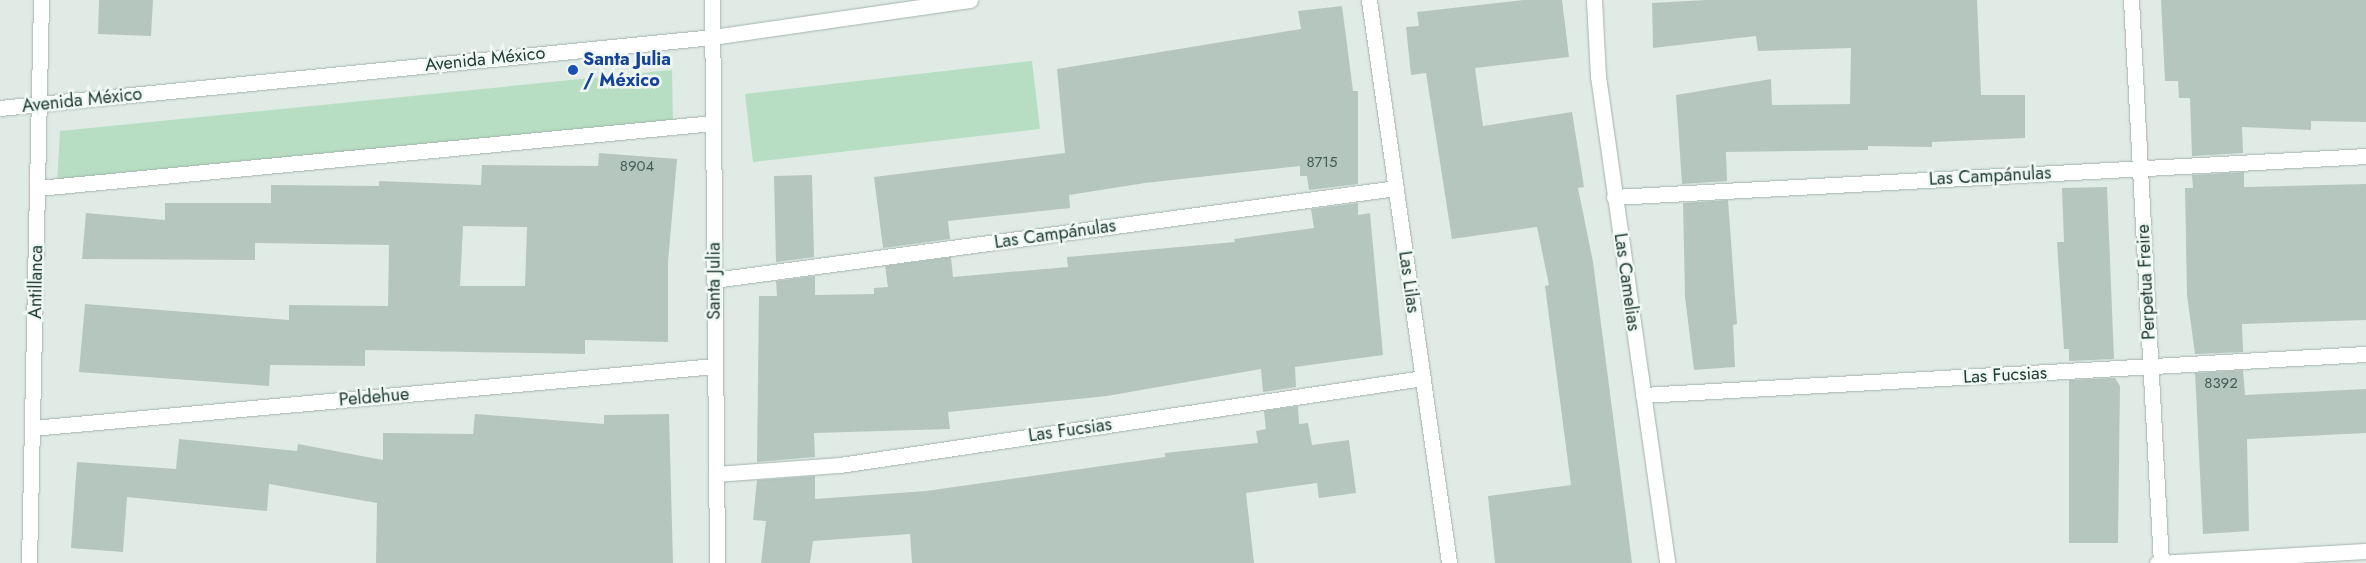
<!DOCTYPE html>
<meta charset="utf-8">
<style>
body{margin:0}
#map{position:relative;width:2366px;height:563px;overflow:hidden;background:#e0ebe6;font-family:Jost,sans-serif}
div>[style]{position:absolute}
.green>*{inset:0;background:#b7dec2}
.building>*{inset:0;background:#b5c6bf}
.roads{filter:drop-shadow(0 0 1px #a3b3ad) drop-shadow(0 0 1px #a3b3ad)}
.street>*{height:15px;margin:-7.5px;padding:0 7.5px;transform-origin:7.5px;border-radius:7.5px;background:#fff}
.secondary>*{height:15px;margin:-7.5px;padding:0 7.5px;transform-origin:7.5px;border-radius:7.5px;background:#fff}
.dots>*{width:14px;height:14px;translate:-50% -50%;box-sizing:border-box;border:2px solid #f0f8f4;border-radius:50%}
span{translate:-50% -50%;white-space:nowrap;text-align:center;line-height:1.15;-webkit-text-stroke:5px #f0f8f4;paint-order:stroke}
.number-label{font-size:15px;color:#455e58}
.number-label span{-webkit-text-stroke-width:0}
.street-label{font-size:18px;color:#203c35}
.transit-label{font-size:18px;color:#164399;font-weight:700}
.left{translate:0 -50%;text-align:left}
</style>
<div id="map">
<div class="green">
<div style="clip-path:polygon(1032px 61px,1040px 129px,753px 162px,745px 94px)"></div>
<div style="clip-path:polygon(672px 70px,673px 125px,57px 185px,60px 131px)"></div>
</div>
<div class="building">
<div style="clip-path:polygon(99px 0,153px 0,151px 36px,98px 34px)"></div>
<div style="clip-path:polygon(1524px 0,1562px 0,1569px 57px,1475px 68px,1483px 126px,1572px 112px,1584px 187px,1578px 188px,1593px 262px,1632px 563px,1495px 563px,1488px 496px,1571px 485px,1545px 286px,1549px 285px,1537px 227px,1452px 239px,1426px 73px,1411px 75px,1406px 27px,1419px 26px,1417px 12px)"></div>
<div style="clip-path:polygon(1706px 0,1977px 0,1981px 95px,2025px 95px,2025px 138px,1932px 142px,1932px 147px,1868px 146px,1868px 150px,1726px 152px,1727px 181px,1682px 184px,1676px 95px,1771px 79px,1772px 105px,1850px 104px,1851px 48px,1758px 51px,1756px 36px,1653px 48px,1652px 3px)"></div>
<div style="clip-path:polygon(2161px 0,2366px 0,2366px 122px,2311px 121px,2311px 130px,2242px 127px,2243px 153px,2192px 156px,2190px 98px,2179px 98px,2178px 81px,2165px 81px)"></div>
<div style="clip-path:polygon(1342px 6px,1353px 91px,1358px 91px,1358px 184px,1309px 190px,1307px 176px,1300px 176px,1300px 166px,1145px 183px,1069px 195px,1070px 208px,948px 221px,950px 239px,883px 248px,874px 177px,1065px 153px,1057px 69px,1301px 29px,1298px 11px)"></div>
<div style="clip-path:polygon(evenodd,599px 153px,677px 159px,668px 262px,668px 342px,585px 340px,585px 354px,365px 350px,365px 366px,270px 365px,269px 386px,79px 372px,85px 304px,289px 320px,289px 305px,388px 306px,389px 245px,255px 243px,255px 260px,82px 259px,86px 213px,165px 220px,165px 203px,271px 203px,271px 185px,379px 186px,379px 181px,481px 185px,482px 165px,598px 166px,599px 153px,463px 226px,527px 227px,525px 286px,460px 286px,463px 226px)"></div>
<div style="clip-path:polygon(2244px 172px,2244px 187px,2366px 184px,2366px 320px,2242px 324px,2243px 352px,2195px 354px,2187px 295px,2185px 188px,2193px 188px,2192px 175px)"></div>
<div style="clip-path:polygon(812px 175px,814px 257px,776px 262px,774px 176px)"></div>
<div style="clip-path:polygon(2107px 187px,2114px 359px,2069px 361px,2069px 349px,2064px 349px,2057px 242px,2064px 242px,2062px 188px)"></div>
<div style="clip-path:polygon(1728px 200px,1737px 324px,1733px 325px,1735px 367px,1694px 370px,1685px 297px,1683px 203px)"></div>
<div style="clip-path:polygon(1358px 203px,1358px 215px,1370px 213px,1383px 355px,1295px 367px,1296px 387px,1263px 392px,1261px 369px,1107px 396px,948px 412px,950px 429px,814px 433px,815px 457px,757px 462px,759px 296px,777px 296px,776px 281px,815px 276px,815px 295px,874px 294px,874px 288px,888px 287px,885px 266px,951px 257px,953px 277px,1068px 267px,1067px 257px,1235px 242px,1234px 239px,1314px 228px,1311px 209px)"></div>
<div style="clip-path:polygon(2243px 370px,2245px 395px,2366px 389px,2366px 433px,2247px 439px,2249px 531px,2203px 534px,2195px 373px)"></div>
<div style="clip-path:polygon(2115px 378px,2120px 386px,2118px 543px,2069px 543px,2069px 380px)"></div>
<div style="clip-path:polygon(1298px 406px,1299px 424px,1308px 423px,1312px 445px,1349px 440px,1356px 493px,1319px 498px,1317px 483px,1246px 493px,1254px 563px,912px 563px,910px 534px,813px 541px,810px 563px,761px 563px,766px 521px,753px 520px,757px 480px,815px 476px,815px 499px,926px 491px,1165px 457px,1165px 453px,1258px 443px,1256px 431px,1266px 429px,1264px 411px)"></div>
<div style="clip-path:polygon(475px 414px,604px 424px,604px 415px,669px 414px,673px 563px,376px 563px,377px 503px,269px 484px,267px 511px,127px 497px,123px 552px,71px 548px,77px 462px,176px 469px,179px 439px,297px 451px,298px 444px,383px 460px,383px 433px,473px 434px)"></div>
</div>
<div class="roads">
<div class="street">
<div style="left:1369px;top:0;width:569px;rotate:81.91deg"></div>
<div style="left:1594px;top:0;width:76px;rotate:87deg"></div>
<div style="left:1598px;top:76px;width:492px;rotate:81.9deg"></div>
<div style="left:2131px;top:0;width:564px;rotate:86.95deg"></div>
<div style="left:38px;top:188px;width:678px;rotate:-5.5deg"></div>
<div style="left:1614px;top:197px;width:753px;rotate:-3.12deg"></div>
<div style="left:714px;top:280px;width:688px;rotate:-7.68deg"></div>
<div style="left:1643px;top:395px;width:724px;rotate:-3.25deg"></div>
<div style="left:32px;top:428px;width:686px;rotate:-5.19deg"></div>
<div style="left:716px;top:474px;width:124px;rotate:-4.2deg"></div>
<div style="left:840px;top:465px;width:589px;rotate:-8.49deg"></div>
<div style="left:29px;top:563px;width:563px;rotate:-88.78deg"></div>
<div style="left:2157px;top:563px;width:209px;rotate:-3.3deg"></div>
</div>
<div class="secondary">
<div style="left:712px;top:0;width:563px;rotate:89.49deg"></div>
<div style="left:0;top:108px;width:716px;rotate:-5.69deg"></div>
<div style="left:712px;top:37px;width:261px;rotate:-8.2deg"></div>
</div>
</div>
<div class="dots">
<div style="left:573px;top:70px;background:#1a4fb4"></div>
</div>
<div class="number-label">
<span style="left:1322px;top:163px">8715</span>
<span style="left:637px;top:167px">8904</span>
<span style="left:2221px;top:384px">8392</span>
</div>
<div class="street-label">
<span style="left:485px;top:59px;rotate:-6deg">Avenida México</span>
<span style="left:82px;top:100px;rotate:-6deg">Avenida México</span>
<span style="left:1990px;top:176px;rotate:-3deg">Las Campánulas</span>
<span style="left:1055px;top:234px;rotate:-8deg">Las Campánulas</span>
<span style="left:714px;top:281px;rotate:-90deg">Santa Julia</span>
<span style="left:36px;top:282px;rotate:-89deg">Antillanca</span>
<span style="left:1409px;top:282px;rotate:82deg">Las Lilas</span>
<span style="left:1627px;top:282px;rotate:82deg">Las Camelias</span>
<span style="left:2146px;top:282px;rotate:-93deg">Perpetua Freire</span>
<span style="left:2005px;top:375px;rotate:-3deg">Las Fucsias</span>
<span style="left:374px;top:397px;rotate:-5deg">Peldehue</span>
<span style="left:1070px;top:430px;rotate:-8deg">Las Fucsias</span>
</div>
<div class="transit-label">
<span class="left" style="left:583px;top:70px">Santa Julia<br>/ México</span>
</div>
</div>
